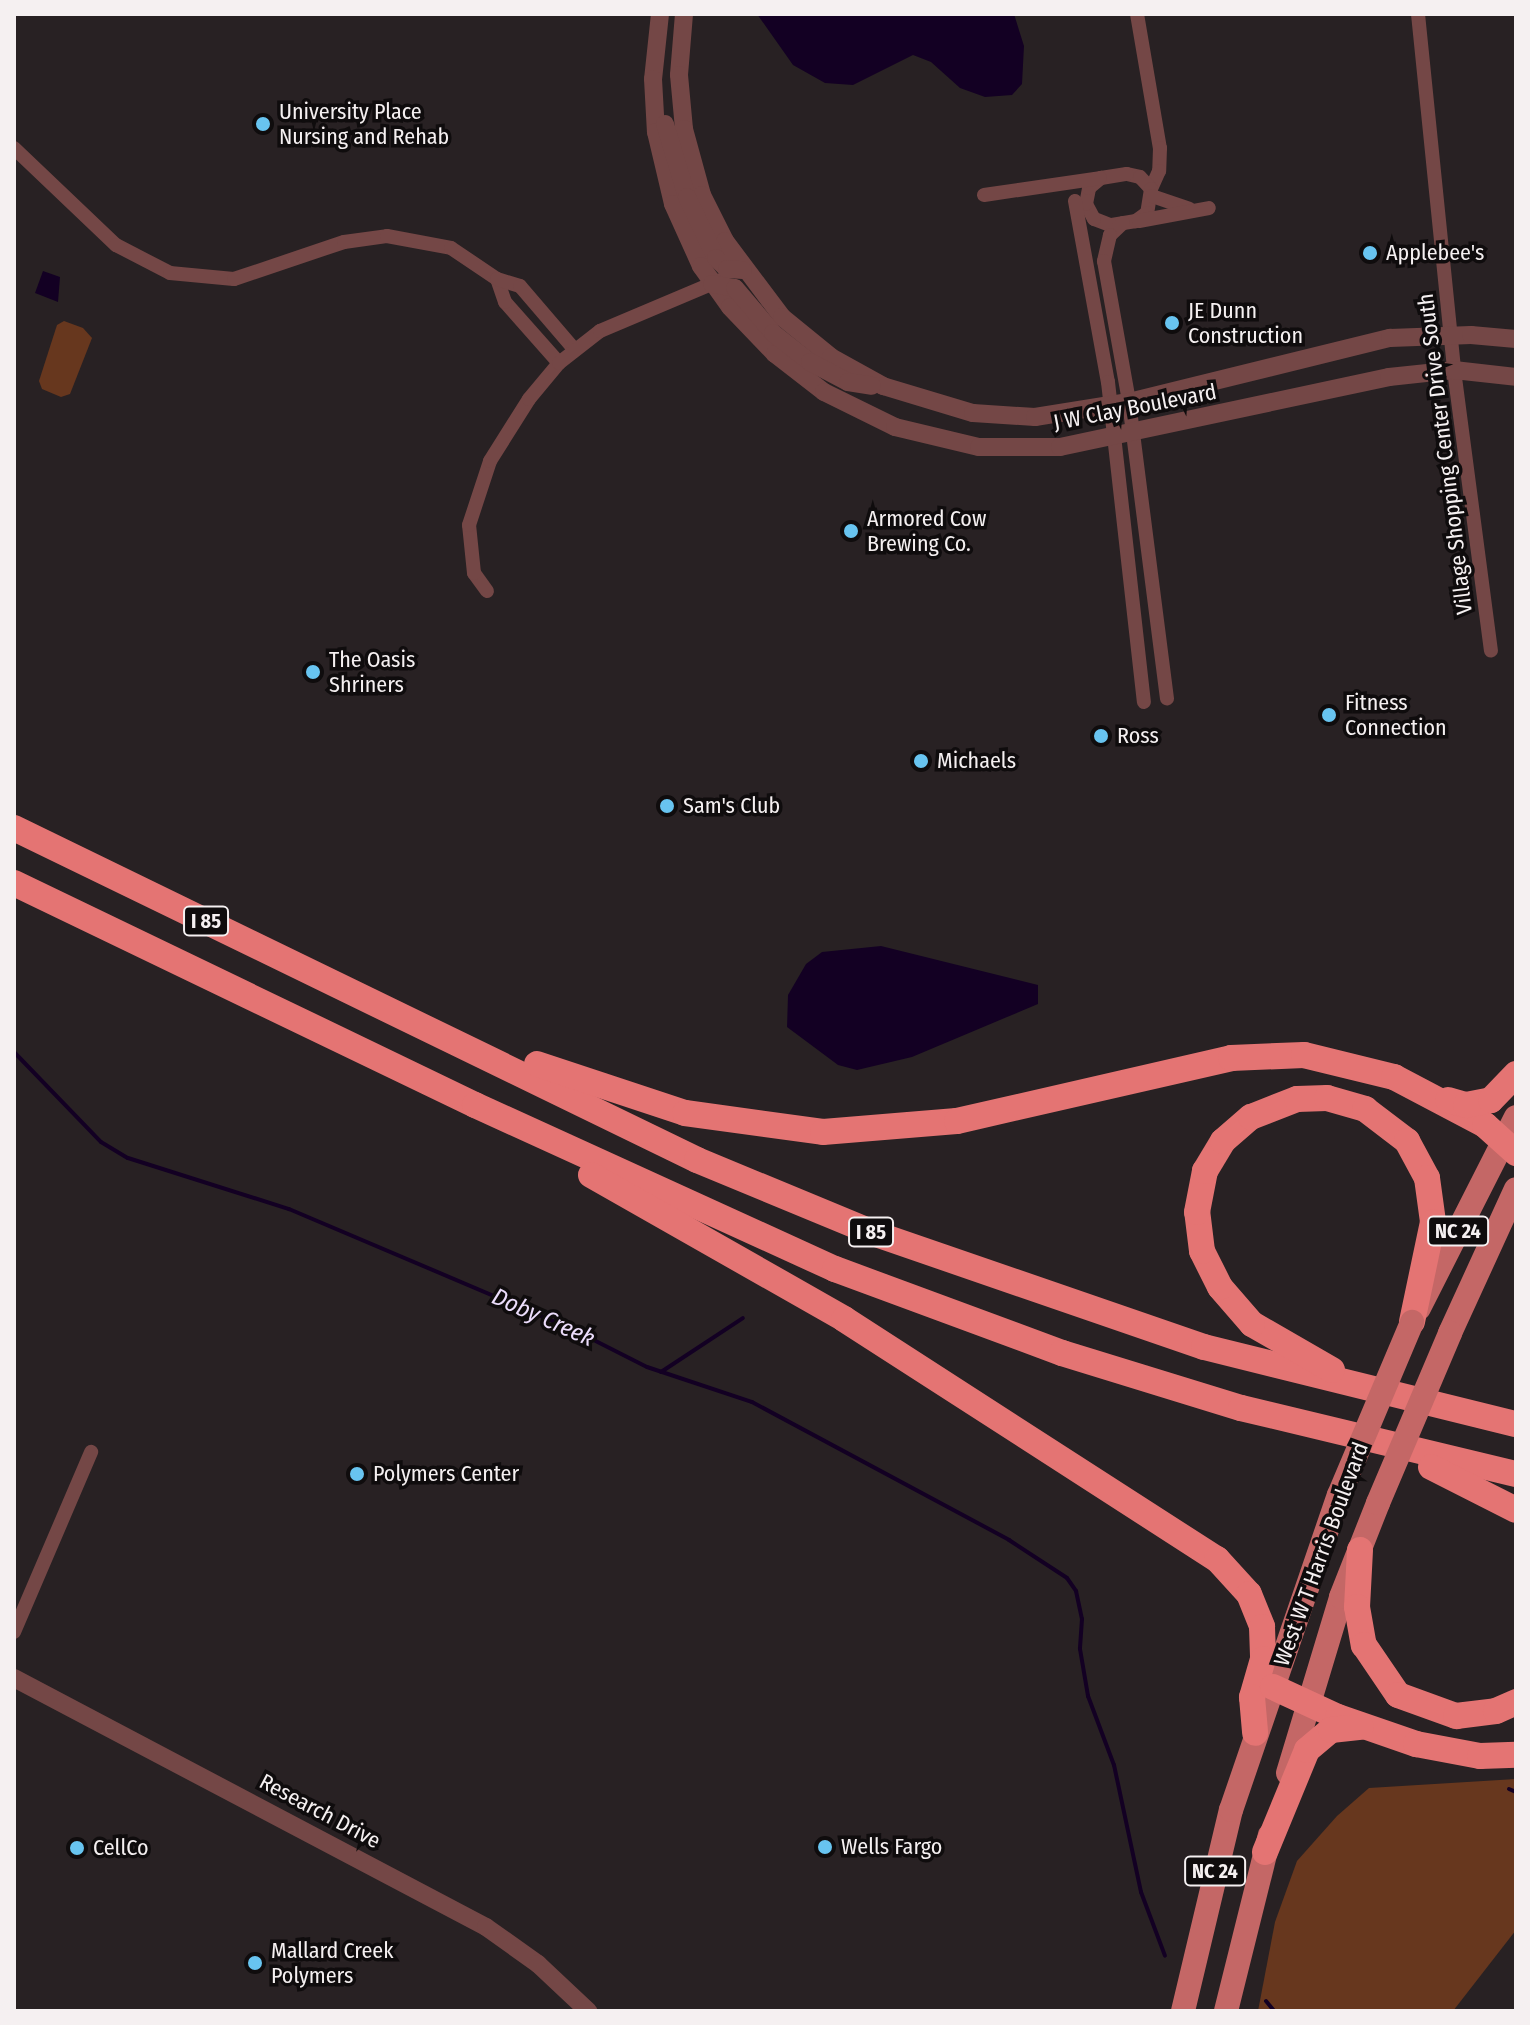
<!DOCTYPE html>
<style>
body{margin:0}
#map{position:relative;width:1530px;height:2025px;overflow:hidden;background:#282123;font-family:"Fira Sans Condensed",sans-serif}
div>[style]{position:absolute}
.green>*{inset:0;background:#67371e}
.water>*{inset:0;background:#130023}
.stream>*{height:4px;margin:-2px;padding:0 2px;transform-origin:2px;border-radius:2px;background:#130023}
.minor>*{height:14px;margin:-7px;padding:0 7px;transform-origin:7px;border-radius:7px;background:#744746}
.tertiary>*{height:18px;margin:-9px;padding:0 9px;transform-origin:9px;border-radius:9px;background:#744746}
.primary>*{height:24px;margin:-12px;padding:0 12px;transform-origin:12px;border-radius:12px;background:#c46766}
.motorway>*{height:26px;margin:-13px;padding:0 13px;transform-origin:13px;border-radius:13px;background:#e47473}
.primary-bridge>*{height:24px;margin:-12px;padding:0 12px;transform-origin:12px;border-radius:12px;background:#c46766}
.dots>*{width:22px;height:22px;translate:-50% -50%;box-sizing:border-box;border:4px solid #0f0c0d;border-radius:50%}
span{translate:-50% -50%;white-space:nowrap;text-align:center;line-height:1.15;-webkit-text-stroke:7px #0f0c0d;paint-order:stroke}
.shield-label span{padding:2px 6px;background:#0f0c0d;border:2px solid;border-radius:6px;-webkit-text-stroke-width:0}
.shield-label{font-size:20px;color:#f5f0f1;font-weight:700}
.poi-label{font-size:22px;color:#f5f0f1}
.left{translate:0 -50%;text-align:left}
.street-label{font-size:22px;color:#f5f0f1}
.water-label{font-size:24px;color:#ecddfc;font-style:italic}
.frame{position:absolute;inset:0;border:16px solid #f5f0f1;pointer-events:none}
</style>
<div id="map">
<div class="green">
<div style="clip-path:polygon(64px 321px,83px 328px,92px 338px,70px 394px,61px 397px,42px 389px,39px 381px,57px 325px)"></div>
<div style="clip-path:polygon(1516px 1779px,1516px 1930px,1453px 2011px,1258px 2011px,1275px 1922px,1297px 1861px,1337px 1816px,1369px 1788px)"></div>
</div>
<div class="water">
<div style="clip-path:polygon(757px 14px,1014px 14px,1024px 46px,1022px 84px,1012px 95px,985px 97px,960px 88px,931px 62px,913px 55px,853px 85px,825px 83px,793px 65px)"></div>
<div style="clip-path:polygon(43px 271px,60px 277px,58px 302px,35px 293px)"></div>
<div style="clip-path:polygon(881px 946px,1038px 985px,1038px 1004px,912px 1057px,857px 1070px,838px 1065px,787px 1027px,788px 995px,806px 964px,822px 952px)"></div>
</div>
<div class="stream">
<div style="left:14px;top:1052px;width:125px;rotate:46deg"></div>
<div style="left:101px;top:1142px;width:31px;rotate:31deg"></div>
<div style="left:128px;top:1158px;width:169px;rotate:17.6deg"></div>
<div style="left:289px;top:1209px;width:307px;rotate:23deg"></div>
<div style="left:572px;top:1329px;width:84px;rotate:26.9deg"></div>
<div style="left:647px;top:1367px;width:111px;rotate:18.4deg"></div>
<div style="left:752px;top:1402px;width:292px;rotate:28.2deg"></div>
<div style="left:1009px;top:1540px;width:69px;rotate:33.2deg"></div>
<div style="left:1067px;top:1578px;width:16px;rotate:55deg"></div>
<div style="left:1076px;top:1591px;width:29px;rotate:78deg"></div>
<div style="left:1082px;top:1619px;width:30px;rotate:94deg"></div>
<div style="left:1080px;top:1649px;width:48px;rotate:80.3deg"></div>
<div style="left:1088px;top:1696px;width:74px;rotate:69.4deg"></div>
<div style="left:1114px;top:1765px;width:130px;rotate:78deg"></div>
<div style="left:1141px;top:1892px;width:68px;rotate:69.4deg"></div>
<div style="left:661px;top:1372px;width:98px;rotate:-33.4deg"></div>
<div style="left:1509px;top:1789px;width:8px;rotate:23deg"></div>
<div style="left:1266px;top:2001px;width:13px;rotate:51deg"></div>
</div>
<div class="minor">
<div style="left:1137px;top:14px;width:136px;rotate:80.3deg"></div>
<div style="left:1160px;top:148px;width:23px;rotate:92deg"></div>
<div style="left:1159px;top:171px;width:20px;rotate:114deg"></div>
<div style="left:1418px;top:14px;width:358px;rotate:84.2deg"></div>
<div style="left:1454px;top:370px;width:283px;rotate:82.5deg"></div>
<div style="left:14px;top:148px;width:141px;rotate:43.6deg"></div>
<div style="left:116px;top:245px;width:61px;rotate:27.4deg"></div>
<div style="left:170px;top:273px;width:64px;rotate:5.4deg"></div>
<div style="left:234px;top:279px;width:116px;rotate:-18.6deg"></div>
<div style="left:344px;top:242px;width:43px;rotate:-7.9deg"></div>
<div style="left:387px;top:236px;width:65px;rotate:10.6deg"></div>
<div style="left:451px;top:248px;width:55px;rotate:34deg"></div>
<div style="left:1127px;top:174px;width:13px;rotate:13deg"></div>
<div style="left:1140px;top:177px;width:16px;rotate:47deg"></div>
<div style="left:1151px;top:189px;width:24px;rotate:99deg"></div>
<div style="left:1147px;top:213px;width:14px;rotate:144deg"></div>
<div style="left:1136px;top:221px;width:26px;rotate:171deg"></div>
<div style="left:1110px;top:225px;width:17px;rotate:-159deg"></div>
<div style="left:1094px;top:219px;width:17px;rotate:-118deg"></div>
<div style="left:1086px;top:204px;width:16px;rotate:-79deg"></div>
<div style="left:1089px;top:188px;width:16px;rotate:-40deg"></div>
<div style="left:1101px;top:178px;width:26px;rotate:-9deg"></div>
<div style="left:984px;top:195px;width:117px;rotate:-8.3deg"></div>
<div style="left:1152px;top:196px;width:39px;rotate:19deg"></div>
<div style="left:1075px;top:201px;width:184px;rotate:79.7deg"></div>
<div style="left:1108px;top:382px;width:322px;rotate:83.6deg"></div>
<div style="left:1139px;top:221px;width:71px;rotate:-10.5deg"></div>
<div style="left:1123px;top:223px;width:18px;rotate:137deg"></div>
<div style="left:1110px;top:235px;width:27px;rotate:103deg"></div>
<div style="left:1104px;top:261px;width:143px;rotate:79.9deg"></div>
<div style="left:1129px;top:402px;width:299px;rotate:82.7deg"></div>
<div style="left:559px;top:363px;width:81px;rotate:-131.5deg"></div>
<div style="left:505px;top:302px;width:24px;rotate:-109deg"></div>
<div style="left:497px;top:279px;width:24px;rotate:17deg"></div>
<div style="left:520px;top:286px;width:83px;rotate:49.4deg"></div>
<div style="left:487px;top:591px;width:22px;rotate:-126deg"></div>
<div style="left:474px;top:573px;width:48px;rotate:-95.9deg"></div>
<div style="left:469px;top:525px;width:67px;rotate:-71.8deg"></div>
<div style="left:490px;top:461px;width:73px;rotate:-57.8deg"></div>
<div style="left:529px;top:399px;width:47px;rotate:-50.2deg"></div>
<div style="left:559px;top:363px;width:52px;rotate:-38deg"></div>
<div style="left:600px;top:331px;width:131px;rotate:-22.9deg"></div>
<div style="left:14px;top:1632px;width:196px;rotate:-66.8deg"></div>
</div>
<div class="tertiary">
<div style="left:660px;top:14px;width:65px;rotate:96.1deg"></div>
<div style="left:653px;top:79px;width:53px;rotate:86.8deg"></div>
<div style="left:656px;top:132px;width:74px;rotate:76.7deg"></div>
<div style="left:673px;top:204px;width:68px;rotate:65.7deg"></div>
<div style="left:701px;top:266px;width:50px;rotate:54.7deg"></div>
<div style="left:730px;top:307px;width:65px;rotate:46.2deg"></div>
<div style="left:775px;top:354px;width:62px;rotate:37.8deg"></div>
<div style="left:824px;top:392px;width:79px;rotate:26.2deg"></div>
<div style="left:895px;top:427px;width:86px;rotate:13.4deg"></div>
<div style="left:979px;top:447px;width:81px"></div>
<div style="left:1060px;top:447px;width:336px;rotate:-12deg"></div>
<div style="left:1389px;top:377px;width:65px;rotate:-6.1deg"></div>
<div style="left:1454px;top:370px;width:62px;rotate:6.4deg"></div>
<div style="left:684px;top:14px;width:61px;rotate:94.7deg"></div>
<div style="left:679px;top:75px;width:54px;rotate:84.7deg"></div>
<div style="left:684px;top:129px;width:68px;rotate:74.7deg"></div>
<div style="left:702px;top:195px;width:51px;rotate:63.4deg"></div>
<div style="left:725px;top:241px;width:95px;rotate:53.1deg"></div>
<div style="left:782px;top:317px;width:63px;rotate:39.2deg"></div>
<div style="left:831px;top:357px;width:60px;rotate:29.1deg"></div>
<div style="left:883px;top:386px;width:94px;rotate:16.7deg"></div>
<div style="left:973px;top:413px;width:62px;rotate:3.7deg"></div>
<div style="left:1035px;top:417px;width:95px;rotate:-9.1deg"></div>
<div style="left:1129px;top:402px;width:269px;rotate:-13.8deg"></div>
<div style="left:1390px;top:338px;width:81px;rotate:-2.1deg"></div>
<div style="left:1471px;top:335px;width:45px;rotate:5.1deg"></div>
<div style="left:665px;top:124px;width:76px;rotate:73.2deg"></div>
<div style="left:687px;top:197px;width:68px;rotate:64.6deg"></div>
<div style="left:716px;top:258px;width:16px;rotate:45deg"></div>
<div style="left:727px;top:269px;width:16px;rotate:4deg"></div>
<div style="left:712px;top:284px;width:23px;rotate:10deg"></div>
<div style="left:735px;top:288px;width:59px;rotate:49.8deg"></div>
<div style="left:773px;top:333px;width:47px;rotate:38.1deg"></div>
<div style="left:810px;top:362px;width:43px;rotate:27.8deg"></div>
<div style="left:848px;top:382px;width:24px;rotate:9deg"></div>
<div style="left:14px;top:1678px;width:534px;rotate:27.81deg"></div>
<div style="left:486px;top:1927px;width:64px;rotate:35.4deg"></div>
<div style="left:538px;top:1964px;width:69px;rotate:43.2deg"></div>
</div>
<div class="primary">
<div style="left:1419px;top:1308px;width:214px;rotate:-63.1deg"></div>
<div style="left:1450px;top:1333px;width:158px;rotate:-65.4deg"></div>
<div style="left:1288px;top:1773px;width:184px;rotate:-73.2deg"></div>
<div style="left:1341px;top:1597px;width:101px;rotate:-68.5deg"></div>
<div style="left:1183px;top:2011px;width:207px;rotate:-76.6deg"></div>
<div style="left:1231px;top:1810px;width:333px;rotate:-71.1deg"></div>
<div style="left:1226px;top:2011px;width:181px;rotate:-76deg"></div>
</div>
<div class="motorway">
<div style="left:14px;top:828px;width:759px;rotate:25.92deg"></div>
<div style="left:697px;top:1160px;width:191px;rotate:22.5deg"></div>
<div style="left:873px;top:1233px;width:350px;rotate:19deg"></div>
<div style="left:1204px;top:1347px;width:321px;rotate:13.9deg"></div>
<div style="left:14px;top:883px;width:512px;rotate:25.71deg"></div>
<div style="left:475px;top:1105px;width:396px;rotate:24.5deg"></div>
<div style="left:835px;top:1269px;width:242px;rotate:20.3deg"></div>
<div style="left:1062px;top:1353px;width:187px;rotate:17.1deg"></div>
<div style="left:1241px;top:1408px;width:283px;rotate:13.5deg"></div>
<div style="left:537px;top:1064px;width:156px;rotate:18.3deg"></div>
<div style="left:685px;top:1113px;width:139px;rotate:7.8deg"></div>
<div style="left:823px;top:1132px;width:134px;rotate:-4.7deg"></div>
<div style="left:957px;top:1121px;width:281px;rotate:-12.9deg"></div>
<div style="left:1231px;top:1058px;width:73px;rotate:-2.4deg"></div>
<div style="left:1304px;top:1055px;width:93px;rotate:13.7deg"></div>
<div style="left:1394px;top:1077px;width:103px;rotate:27.8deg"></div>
<div style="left:1485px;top:1125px;width:42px;rotate:42.1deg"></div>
<div style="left:1448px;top:1100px;width:19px;rotate:16deg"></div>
<div style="left:1466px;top:1105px;width:25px;rotate:-11deg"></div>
<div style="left:1491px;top:1100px;width:36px;rotate:-46deg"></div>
<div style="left:591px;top:1175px;width:291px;rotate:29.6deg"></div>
<div style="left:844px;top:1319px;width:444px;rotate:32.8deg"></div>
<div style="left:1217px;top:1559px;width:47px;rotate:47.6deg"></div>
<div style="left:1249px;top:1594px;width:35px;rotate:68deg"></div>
<div style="left:1262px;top:1627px;width:32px;rotate:88deg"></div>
<div style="left:1263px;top:1659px;width:40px;rotate:106deg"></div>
<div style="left:1252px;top:1697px;width:36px;rotate:85deg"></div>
<div style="left:1332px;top:1370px;width:92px;rotate:-150.1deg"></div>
<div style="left:1252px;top:1324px;width:49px;rotate:-130.9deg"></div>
<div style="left:1220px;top:1287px;width:40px;rotate:-116.6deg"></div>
<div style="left:1202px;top:1251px;width:39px;rotate:-97deg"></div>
<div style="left:1197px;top:1212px;width:42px;rotate:-79deg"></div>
<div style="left:1205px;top:1171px;width:35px;rotate:-59deg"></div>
<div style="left:1223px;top:1141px;width:37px;rotate:-41deg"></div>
<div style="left:1251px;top:1117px;width:49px;rotate:-21.4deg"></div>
<div style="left:1297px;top:1099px;width:30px;rotate:-2deg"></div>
<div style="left:1327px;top:1098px;width:40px;rotate:16deg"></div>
<div style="left:1365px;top:1109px;width:53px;rotate:37.3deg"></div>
<div style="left:1407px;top:1141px;width:42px;rotate:61.6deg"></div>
<div style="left:1427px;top:1178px;width:44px;rotate:82.2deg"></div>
<div style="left:1433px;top:1222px;width:102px;rotate:101.9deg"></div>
<div style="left:1431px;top:1467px;width:95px;rotate:26.8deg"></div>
<div style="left:1360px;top:1550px;width:57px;rotate:93deg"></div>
<div style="left:1357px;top:1607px;width:39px;rotate:80deg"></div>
<div style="left:1364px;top:1645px;width:60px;rotate:55.8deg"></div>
<div style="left:1398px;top:1695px;width:62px;rotate:19.9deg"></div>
<div style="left:1456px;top:1716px;width:40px;rotate:-7.1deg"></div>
<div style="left:1496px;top:1711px;width:22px;rotate:-24deg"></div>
<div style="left:1273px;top:1687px;width:72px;rotate:24.8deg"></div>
<div style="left:1338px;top:1717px;width:83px;rotate:19.1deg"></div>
<div style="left:1416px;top:1744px;width:65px;rotate:10.6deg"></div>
<div style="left:1480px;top:1756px;width:36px;rotate:-2deg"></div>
<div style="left:1265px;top:1852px;width:110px;rotate:-67.6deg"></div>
<div style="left:1307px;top:1750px;width:31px;rotate:-40deg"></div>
<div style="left:1331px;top:1730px;width:30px;rotate:-6deg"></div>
</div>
<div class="primary-bridge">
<div style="left:1339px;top:1495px;width:188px;rotate:-67.1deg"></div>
<div style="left:1378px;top:1503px;width:185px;rotate:-67deg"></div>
</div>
<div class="dots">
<div style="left:263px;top:124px;background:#68c4f0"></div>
<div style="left:1370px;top:253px;background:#68c4f0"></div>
<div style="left:1172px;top:323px;background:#68c4f0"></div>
<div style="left:851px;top:531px;background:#68c4f0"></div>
<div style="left:313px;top:672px;background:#68c4f0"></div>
<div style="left:1329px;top:715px;background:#68c4f0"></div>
<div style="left:1101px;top:736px;background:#68c4f0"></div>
<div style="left:921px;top:761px;background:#68c4f0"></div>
<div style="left:667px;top:806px;background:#68c4f0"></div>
<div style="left:357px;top:1474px;background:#68c4f0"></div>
<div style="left:825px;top:1847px;background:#68c4f0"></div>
<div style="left:77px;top:1848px;background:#68c4f0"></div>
<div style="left:255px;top:1963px;background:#68c4f0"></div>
</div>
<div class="shield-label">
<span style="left:206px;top:921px">I 85</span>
<span style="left:1458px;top:1231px">NC 24</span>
<span style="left:871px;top:1232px">I 85</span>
<span style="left:1215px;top:1871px">NC 24</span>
</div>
<div class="poi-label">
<span class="left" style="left:279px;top:124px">University Place<br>Nursing and Rehab</span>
<span class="left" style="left:1386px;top:253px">Applebee's</span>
<span class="left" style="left:1188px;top:323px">JE Dunn<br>Construction</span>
<span class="left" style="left:867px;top:531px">Armored Cow<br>Brewing Co.</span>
<span class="left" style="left:329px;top:672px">The Oasis<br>Shriners</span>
<span class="left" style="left:1345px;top:715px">Fitness<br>Connection</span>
<span class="left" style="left:1117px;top:736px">Ross</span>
<span class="left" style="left:937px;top:761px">Michaels</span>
<span class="left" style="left:683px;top:806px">Sam's Club</span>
<span class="left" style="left:373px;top:1474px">Polymers Center</span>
<span class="left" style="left:841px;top:1847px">Wells Fargo</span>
<span class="left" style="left:93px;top:1848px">CellCo</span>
<span class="left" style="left:271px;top:1963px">Mallard Creek<br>Polymers</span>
</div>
<div class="street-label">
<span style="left:1135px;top:407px;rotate:-11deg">J W Clay Boulevard</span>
<span style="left:1445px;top:454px;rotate:-97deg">Village Shopping Center Drive South</span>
<span style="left:1321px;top:1554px;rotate:-70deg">West W T Harris Boulevard</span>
<span style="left:320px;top:1811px;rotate:28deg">Research Drive</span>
</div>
<div class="water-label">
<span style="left:543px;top:1318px;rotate:24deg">Doby Creek</span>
</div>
<div class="frame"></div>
</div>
